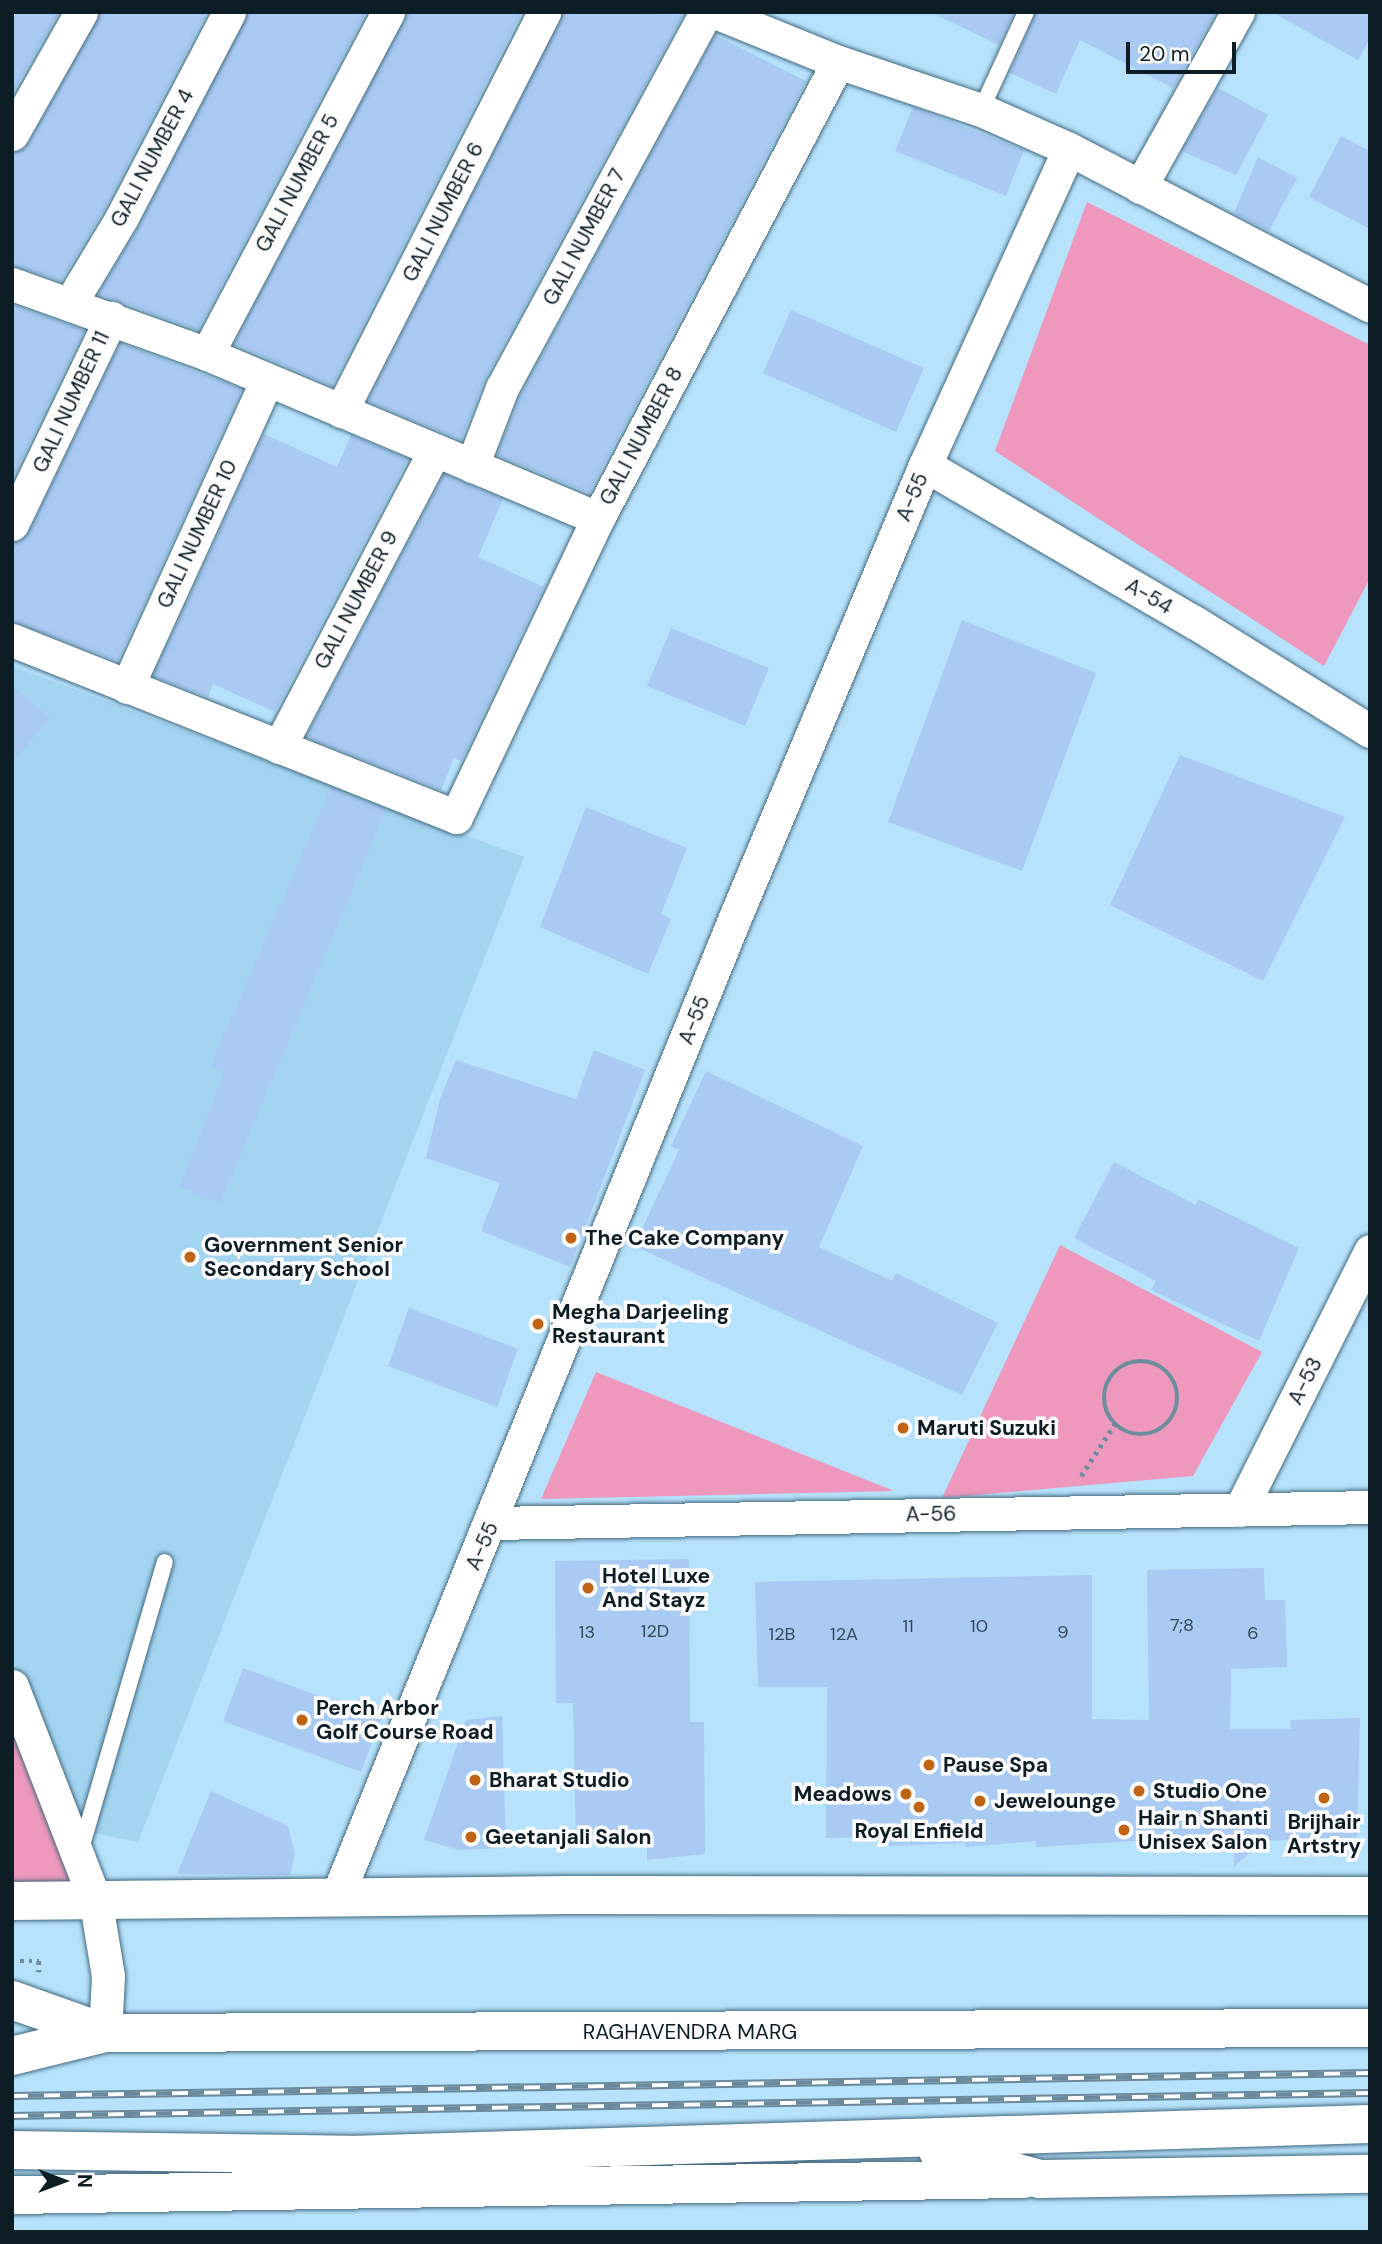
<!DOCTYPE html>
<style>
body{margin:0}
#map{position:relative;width:1382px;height:2244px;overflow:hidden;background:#b7e2fb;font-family:"DM Sans",sans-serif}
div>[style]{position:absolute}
.built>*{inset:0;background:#a3d4f0}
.green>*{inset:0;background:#ed98bc}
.building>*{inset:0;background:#a9caf2}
.path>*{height:4.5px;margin-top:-2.25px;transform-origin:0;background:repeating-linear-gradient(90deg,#6d8d9f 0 3.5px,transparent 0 8.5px)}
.path>.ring{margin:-2.25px;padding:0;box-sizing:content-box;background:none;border:4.5px solid #6d8d9f;border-radius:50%}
.roads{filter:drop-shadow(0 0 2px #436a80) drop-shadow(0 0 2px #436a80)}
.service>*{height:16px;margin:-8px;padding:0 8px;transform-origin:8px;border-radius:8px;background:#fff}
.minor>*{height:33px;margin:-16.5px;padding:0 16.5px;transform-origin:16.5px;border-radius:16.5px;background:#fff}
.tertiary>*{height:38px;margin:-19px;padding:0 19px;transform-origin:19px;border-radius:19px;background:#fff}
.secondary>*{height:38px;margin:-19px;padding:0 19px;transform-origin:19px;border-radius:19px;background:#fff}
.rail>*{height:8px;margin-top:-4px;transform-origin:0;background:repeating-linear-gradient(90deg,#fcfcfc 0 16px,#6a899b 0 32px);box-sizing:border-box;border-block:2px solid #6a899b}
.dots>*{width:19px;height:19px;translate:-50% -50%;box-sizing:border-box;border:4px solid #fcfcfc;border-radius:50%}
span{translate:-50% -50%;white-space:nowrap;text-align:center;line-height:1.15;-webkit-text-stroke:7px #fcfcfc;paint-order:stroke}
.number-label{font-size:18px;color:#344859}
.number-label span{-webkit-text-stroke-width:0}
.street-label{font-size:21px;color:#0d1d26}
.poi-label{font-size:21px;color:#0d1d26;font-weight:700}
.left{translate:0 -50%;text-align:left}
.right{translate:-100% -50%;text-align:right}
.frame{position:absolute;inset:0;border:14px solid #0d1d26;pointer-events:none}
.north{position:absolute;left:28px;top:2146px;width:70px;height:70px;-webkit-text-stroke:5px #fcfcfc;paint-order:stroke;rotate:90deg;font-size:19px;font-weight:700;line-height:28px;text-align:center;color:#0d1d26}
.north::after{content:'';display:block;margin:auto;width:24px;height:32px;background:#0d1d26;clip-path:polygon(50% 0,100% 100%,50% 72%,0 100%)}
.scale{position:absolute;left:1126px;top:42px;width:110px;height:32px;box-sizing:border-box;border:4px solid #0d1d26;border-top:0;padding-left:9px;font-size:21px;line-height:24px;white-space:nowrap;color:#0d1d26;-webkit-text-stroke:5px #fcfcfc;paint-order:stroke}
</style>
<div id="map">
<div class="built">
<div style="clip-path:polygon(12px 666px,524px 857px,138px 1842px,78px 1830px,12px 1657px)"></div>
</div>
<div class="green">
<div style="clip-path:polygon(1087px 202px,1370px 345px,1370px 578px,1324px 666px,995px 451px)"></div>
<div style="clip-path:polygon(1060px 1245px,1262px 1352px,1193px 1476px,942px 1498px)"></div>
<div style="clip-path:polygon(596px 1372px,894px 1491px,541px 1499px)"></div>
<div style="clip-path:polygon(12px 1716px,78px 1888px,12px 1882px)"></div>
</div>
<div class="building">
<div style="clip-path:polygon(12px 12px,59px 12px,12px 94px)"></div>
<div style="clip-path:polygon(100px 12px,207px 12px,105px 208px,61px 281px,12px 265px,12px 153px,29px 143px)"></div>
<div style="clip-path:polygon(248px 12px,366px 12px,198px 330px,98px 294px,139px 226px)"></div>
<div style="clip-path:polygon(407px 12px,522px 12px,332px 386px,234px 344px)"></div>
<div style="clip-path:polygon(563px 12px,683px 15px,485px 379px,461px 440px,368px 401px)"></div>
<div style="clip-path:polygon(930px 12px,1014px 12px,999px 45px)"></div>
<div style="clip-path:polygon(1036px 12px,1216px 12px,1173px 88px,1080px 40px,1056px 94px,1010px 73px)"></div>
<div style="clip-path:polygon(1272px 12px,1370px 12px,1370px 38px,1358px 60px)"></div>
<div style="clip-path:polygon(715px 35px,806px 81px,589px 493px,497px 455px,520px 396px)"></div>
<div style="clip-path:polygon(1218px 88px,1268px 115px,1236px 175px,1182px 151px)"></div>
<div style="clip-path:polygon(913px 107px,1024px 150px,1006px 196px,895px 151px)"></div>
<div style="clip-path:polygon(1341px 136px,1370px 151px,1370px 229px,1309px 197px)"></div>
<div style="clip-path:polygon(1258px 157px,1297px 178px,1269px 231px,1234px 213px)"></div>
<div style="clip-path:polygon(12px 305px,84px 330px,12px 479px)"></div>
<div style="clip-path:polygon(791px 310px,924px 368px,896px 432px,763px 373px)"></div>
<div style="clip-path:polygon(120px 343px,242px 389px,118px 661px,12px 621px,12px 543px,29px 532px)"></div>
<div style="clip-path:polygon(264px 434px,337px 467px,351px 435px,408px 459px,275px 712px,213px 684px,208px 697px,153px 676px)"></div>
<div style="clip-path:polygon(444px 474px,503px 499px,478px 557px,544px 587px,461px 761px,454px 758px,441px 790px,306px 737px)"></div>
<div style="clip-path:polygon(962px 620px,1096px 673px,1022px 871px,888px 822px)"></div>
<div style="clip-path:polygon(671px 628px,769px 668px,745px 726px,647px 686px)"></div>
<div style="clip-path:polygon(12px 685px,50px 718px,12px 762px)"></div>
<div style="clip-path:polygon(1180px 755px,1345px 817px,1263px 981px,1110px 905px)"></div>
<div style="clip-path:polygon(331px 788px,386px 810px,220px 1203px,180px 1187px,225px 1071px,211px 1065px)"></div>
<div style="clip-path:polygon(586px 807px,687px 848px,661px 914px,671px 919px,648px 974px,540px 927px)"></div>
<div style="clip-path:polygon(594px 1050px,645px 1070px,570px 1267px,481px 1231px,500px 1183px,426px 1158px,440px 1099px,456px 1060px,576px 1099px)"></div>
<div style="clip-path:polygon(706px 1071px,863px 1146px,819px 1247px,892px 1281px,896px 1273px,998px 1323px,962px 1395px,634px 1246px,679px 1150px,671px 1146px)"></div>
<div style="clip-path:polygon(1114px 1162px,1196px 1205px,1198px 1199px,1299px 1248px,1259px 1341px,1151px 1290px,1156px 1281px,1074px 1238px)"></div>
<div style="clip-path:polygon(409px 1308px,518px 1349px,497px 1407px,388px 1366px)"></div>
<div style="clip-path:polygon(689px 1559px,690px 1722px,704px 1722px,705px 1854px,647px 1860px,647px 1841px,576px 1841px,573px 1703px,556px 1703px,555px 1561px)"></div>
<div style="clip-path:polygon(1264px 1568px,1265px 1600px,1285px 1600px,1287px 1667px,1231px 1669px,1230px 1729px,1291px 1729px,1290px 1720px,1360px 1718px,1357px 1837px,1263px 1841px,1234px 1867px,1234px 1841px,1167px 1843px,1167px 1839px,1036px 1847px,1036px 1841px,965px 1847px,965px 1843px,889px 1846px,890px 1837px,826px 1838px,827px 1687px,758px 1687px,755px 1582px,1092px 1575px,1092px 1719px,1149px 1720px,1147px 1570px)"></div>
<div style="clip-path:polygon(243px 1668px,381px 1719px,361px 1772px,223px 1721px)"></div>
<div style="clip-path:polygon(502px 1716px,506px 1848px,459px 1850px,424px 1840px,466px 1720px)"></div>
<div style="clip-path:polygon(211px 1791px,288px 1826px,295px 1854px,290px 1875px,177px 1874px)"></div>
</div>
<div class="path">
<div class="ring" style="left:1104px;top:1361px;width:69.5px;height:69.5px"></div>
<div style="left:1081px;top:1476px;width:61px;rotate:-57.1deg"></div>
<div style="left:20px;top:1961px;width:19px"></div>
<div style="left:39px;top:1961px;width:11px;rotate:90deg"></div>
</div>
<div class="roads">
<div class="service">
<div style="left:981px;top:110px;width:108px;rotate:-65.3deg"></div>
<div style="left:80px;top:1852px;width:302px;rotate:-73.7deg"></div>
</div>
<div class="minor">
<div style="left:715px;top:12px;width:133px;rotate:22.1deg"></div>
<div style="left:838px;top:62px;width:151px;rotate:18.6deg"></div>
<div style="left:981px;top:110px;width:96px;rotate:23.9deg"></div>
<div style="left:1069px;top:149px;width:339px;rotate:27.5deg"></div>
<div style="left:12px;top:134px;width:140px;rotate:-60.5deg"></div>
<div style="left:1140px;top:187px;width:201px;rotate:-60.8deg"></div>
<div style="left:12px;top:284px;width:207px;rotate:19.7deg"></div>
<div style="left:207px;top:354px;width:424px;rotate:22.8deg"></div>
<div style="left:71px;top:302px;width:99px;rotate:-59deg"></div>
<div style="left:122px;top:217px;width:231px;rotate:-62.4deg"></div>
<div style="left:207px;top:354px;width:387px;rotate:-62.1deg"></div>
<div style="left:341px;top:411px;width:448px;rotate:-63deg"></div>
<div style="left:925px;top:465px;width:311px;rotate:30.3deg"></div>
<div style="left:1194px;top:622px;width:207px;rotate:31.8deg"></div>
<div style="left:472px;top:466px;width:84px;rotate:-69deg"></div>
<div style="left:502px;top:388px;width:428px;rotate:-61.5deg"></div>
<div style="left:12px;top:524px;width:229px;rotate:-64.3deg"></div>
<div style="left:12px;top:640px;width:478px;rotate:21.7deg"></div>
<div style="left:456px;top:817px;width:331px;rotate:-64.6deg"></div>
<div style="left:598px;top:518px;width:515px;rotate:-62.24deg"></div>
<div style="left:127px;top:687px;width:337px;rotate:-65.5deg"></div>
<div style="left:279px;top:747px;width:333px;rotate:-62.3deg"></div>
<div style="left:1240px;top:1510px;width:290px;rotate:-63.3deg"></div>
<div style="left:492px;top:1523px;width:878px;rotate:-1.04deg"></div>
<div style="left:12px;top:1686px;width:233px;rotate:68.8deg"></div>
<div style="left:96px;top:1903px;width:74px;rotate:80.7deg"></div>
<div style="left:108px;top:1976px;width:57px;rotate:93deg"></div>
<div style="left:336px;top:1899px;width:1049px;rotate:-67.88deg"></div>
<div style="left:731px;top:927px;width:501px;rotate:-67.22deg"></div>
<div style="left:925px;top:465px;width:347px;rotate:-65.5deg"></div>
</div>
<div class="tertiary">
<div style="left:12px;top:1901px;width:554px;rotate:-0.62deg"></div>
<div style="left:566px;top:1895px;width:804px;rotate:0.07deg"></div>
<div style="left:12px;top:2000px;width:99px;rotate:19.5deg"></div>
<div style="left:12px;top:2195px;width:1012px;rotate:-0.91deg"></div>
</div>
<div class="secondary">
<div style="left:12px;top:2056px;width:96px;rotate:-13.9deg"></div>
<div style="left:105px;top:2033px;width:1265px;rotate:-0.23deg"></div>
<div style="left:12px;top:2150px;width:338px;rotate:0.8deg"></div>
<div style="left:350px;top:2155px;width:1020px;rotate:-1.74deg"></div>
<div style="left:938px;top:2151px;width:106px;rotate:15.4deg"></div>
<div style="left:1040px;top:2179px;width:330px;rotate:-0.9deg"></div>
</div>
</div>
<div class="rail">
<div style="left:12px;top:2096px;width:1358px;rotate:-0.97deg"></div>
<div style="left:12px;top:2116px;width:1358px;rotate:-0.97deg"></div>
</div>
<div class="dots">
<div style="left:571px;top:1238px;background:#c06315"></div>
<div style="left:190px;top:1257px;background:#c06315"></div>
<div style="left:538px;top:1324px;background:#c06315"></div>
<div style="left:903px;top:1428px;background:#c06315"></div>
<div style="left:588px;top:1588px;background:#c06315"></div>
<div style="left:302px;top:1720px;background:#c06315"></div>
<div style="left:929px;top:1765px;background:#c06315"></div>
<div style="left:475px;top:1780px;background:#c06315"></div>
<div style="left:1139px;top:1791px;background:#c06315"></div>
<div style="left:906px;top:1794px;background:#c06315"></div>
<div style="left:1324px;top:1798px;background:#c06315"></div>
<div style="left:980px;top:1801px;background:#c06315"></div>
<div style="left:919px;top:1807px;background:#c06315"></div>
<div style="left:1124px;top:1830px;background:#c06315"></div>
<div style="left:471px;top:1837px;background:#c06315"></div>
</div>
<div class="number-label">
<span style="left:1182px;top:1625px">7;8</span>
<span style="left:908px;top:1626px">11</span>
<span style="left:979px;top:1626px">10</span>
<span style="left:655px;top:1631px">12D</span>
<span style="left:587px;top:1632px">13</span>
<span style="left:1063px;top:1632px">9</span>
<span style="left:1253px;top:1633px">6</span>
<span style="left:782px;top:1634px">12B</span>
<span style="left:844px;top:1634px">12A</span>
</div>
<div class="street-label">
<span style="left:152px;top:158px;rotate:-62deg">GALI NUMBER 4</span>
<span style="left:297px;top:183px;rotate:-62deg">GALI NUMBER 5</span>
<span style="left:443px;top:212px;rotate:-63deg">GALI NUMBER 6</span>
<span style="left:584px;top:237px;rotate:-62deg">GALI NUMBER 7</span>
<span style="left:71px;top:402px;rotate:-65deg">GALI NUMBER 11</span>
<span style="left:641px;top:436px;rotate:-62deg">GALI NUMBER 8</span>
<span style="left:912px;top:497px;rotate:-67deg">A-55</span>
<span style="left:197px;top:534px;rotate:-65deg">GALI NUMBER 10</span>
<span style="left:1149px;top:596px;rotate:30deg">A-54</span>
<span style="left:356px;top:600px;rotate:-62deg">GALI NUMBER 9</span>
<span style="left:694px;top:1020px;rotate:-68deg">A-55</span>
<span style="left:1305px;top:1381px;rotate:-63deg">A-53</span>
<span style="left:931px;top:1514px;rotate:-1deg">A-56</span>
<span style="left:482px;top:1546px;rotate:-66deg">A-55</span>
<span style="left:690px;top:2032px">RAGHAVENDRA MARG</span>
</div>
<div class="poi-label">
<span class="left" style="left:585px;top:1238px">The Cake Company</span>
<span class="left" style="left:204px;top:1257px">Government Senior<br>Secondary School</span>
<span class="left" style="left:552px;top:1324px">Megha Darjeeling<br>Restaurant</span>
<span class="left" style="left:917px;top:1428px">Maruti Suzuki</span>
<span class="left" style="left:602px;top:1588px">Hotel Luxe<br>And Stayz</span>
<span class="left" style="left:316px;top:1720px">Perch Arbor<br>Golf Course Road</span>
<span class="left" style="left:943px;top:1765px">Pause Spa</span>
<span class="left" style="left:489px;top:1780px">Bharat Studio</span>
<span class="left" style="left:1153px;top:1791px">Studio One</span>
<span class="right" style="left:892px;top:1794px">Meadows</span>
<span class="left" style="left:994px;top:1801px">Jewelounge</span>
<span class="left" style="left:1138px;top:1830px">Hair n Shanti<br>Unisex Salon</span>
<span style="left:1324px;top:1834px">Brijhair<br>Artstry</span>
<span style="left:919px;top:1831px">Royal Enfield</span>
<span class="left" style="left:485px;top:1837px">Geetanjali Salon</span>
</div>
<div class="frame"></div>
<div class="north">N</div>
<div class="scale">20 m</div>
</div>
